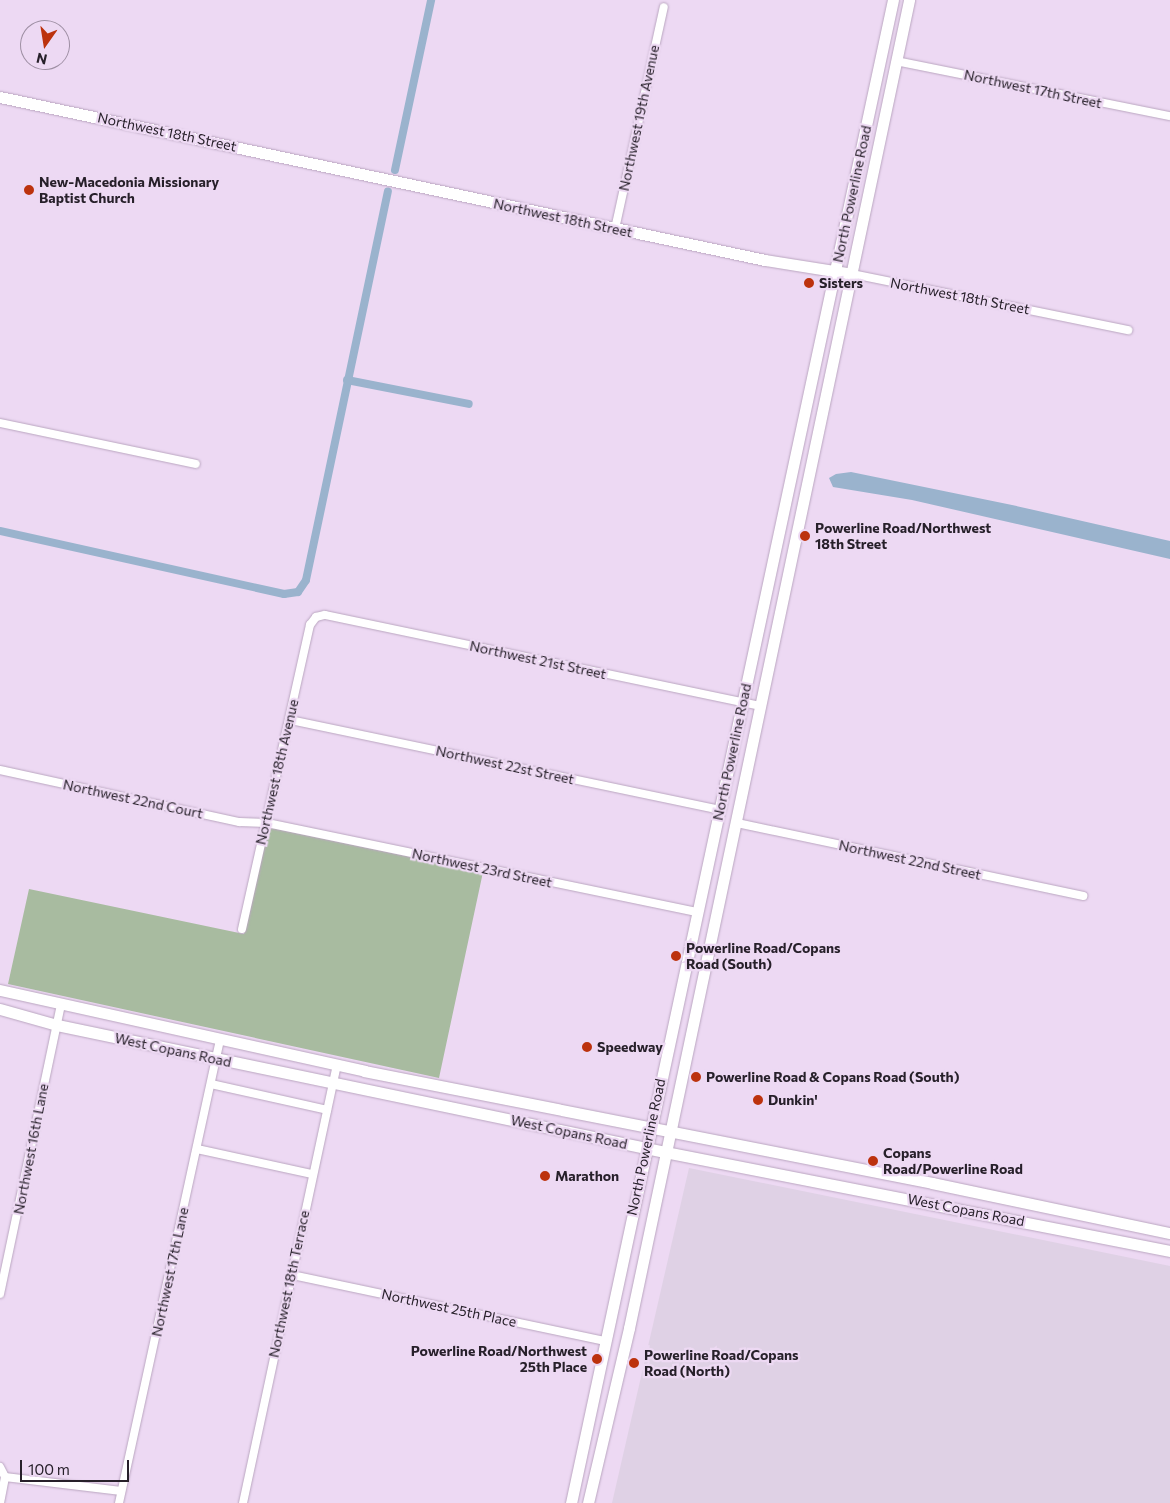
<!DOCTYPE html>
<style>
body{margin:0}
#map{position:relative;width:1170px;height:1503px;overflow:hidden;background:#edd9f3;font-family:Commissioner,sans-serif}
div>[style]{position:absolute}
.industrial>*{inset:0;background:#dfd1e5}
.green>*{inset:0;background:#a8bba0}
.water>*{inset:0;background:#9ab3cd}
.canal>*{height:8px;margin:-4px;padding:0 4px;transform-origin:4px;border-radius:4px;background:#9ab3cd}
.roads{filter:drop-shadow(0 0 1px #baa6c0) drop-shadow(0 0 1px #baa6c0)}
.street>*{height:8px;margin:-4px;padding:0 4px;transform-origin:4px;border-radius:4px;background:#fff}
.secondary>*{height:11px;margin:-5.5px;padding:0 5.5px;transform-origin:5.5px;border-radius:5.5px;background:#fff}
.dots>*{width:14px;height:14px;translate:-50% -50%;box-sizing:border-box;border:2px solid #edd9f3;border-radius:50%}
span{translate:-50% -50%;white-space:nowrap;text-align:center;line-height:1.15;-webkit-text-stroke:4.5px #edd9f3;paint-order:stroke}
.street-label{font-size:14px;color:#27202a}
.poi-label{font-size:14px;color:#27202a;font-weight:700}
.left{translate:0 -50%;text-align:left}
.right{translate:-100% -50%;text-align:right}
.north{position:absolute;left:20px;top:20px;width:50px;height:50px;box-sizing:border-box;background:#edd9f3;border:1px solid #9e8fa3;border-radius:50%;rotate:193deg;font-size:14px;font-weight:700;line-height:20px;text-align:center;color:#27202a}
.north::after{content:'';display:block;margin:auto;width:18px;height:22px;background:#bc320d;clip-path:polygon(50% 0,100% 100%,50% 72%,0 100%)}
.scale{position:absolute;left:20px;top:1460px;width:109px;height:22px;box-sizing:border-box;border:2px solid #27202a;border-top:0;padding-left:6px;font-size:15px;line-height:18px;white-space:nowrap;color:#27202a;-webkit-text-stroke:4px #edd9f3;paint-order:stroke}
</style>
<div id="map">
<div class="industrial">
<div style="clip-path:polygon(689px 1168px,1170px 1266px,1170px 1503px,612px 1503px)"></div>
</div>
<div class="green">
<div style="clip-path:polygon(267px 827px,483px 872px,439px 1078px,8px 984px,29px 889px,244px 934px)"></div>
</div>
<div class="water">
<div style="clip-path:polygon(851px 472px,1012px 505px,1170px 541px,1170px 559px,912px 500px,833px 487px,829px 478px,836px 474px)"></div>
</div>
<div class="canal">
<div style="left:395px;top:170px;width:174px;rotate:-78deg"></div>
<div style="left:347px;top:380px;width:124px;rotate:11.1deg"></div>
<div style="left:0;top:531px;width:291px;rotate:12.5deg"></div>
<div style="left:284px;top:594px;width:14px;rotate:-8deg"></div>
<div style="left:298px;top:592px;width:14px;rotate:-56deg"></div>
<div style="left:306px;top:580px;width:397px;rotate:-78.1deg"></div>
</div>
<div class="roads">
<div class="street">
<div style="left:896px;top:61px;width:279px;rotate:11.4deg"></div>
<div style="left:615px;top:229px;width:227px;rotate:-77.6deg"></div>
<div style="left:852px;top:274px;width:282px;rotate:11.5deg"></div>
<div style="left:0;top:423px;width:200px;rotate:11.8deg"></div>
<div style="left:290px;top:720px;width:439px;rotate:11.8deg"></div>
<div style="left:0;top:770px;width:245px;rotate:12.3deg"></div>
<div style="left:239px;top:822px;width:28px;rotate:2deg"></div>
<div style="left:267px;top:823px;width:440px;rotate:11.7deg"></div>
<div style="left:737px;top:823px;width:354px;rotate:11.9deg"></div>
<div style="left:242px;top:929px;width:312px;rotate:-77.4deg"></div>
<div style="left:310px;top:625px;width:10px;rotate:-53deg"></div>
<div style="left:316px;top:617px;width:9px;rotate:-13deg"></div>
<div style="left:325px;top:615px;width:444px;rotate:11.8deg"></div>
<div style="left:211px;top:1084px;width:119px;rotate:12.6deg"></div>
<div style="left:197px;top:1149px;width:118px;rotate:12.3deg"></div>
<div style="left:292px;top:1275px;width:320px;rotate:11.9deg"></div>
<div style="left:0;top:1294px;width:295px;rotate:-78.1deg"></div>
<div style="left:0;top:1467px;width:11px;rotate:63deg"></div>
<div style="left:5px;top:1477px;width:117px;rotate:6.9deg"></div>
<div style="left:0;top:1503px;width:26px;rotate:-79deg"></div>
<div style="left:119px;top:1503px;width:474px;rotate:-77.7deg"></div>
<div style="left:243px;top:1503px;width:448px;rotate:-77.9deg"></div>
</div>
<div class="secondary">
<div style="left:0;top:97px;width:782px;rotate:12.03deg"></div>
<div style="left:765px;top:260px;width:88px;rotate:9.1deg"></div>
<div style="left:0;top:990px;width:373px;rotate:12.5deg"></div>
<div style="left:364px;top:1071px;width:579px;rotate:11.15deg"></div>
<div style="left:932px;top:1183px;width:243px;rotate:11.9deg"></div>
<div style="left:0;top:1009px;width:59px;rotate:15.7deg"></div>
<div style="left:57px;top:1025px;width:621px;rotate:11.8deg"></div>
<div style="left:665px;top:1152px;width:515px;rotate:11.09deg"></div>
<div style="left:571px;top:1503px;width:1537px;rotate:-77.91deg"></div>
<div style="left:588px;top:1503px;width:180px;rotate:-76.8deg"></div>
<div style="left:629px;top:1328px;width:1357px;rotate:-78.09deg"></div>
</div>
</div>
<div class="dots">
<div style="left:29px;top:190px;background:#bc320d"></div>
<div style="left:809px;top:283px;background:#bc320d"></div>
<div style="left:805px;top:536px;background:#bc320d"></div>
<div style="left:676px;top:956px;background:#bc320d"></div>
<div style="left:587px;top:1047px;background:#bc320d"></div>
<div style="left:696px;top:1077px;background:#bc320d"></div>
<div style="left:758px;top:1100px;background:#bc320d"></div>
<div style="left:873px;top:1161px;background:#bc320d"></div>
<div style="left:545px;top:1176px;background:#bc320d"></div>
<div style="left:597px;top:1359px;background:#bc320d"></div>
<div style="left:634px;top:1363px;background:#bc320d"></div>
</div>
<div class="street-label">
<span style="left:1033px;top:89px;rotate:12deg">Northwest 17th Street</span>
<span style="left:639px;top:118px;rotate:-78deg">Northwest 19th Avenue</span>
<span style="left:167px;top:132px;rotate:12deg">Northwest 18th Street</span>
<span style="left:852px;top:194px;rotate:-78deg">North Powerline Road</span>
<span style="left:563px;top:218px;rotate:12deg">Northwest 18th Street</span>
<span style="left:960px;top:296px;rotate:11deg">Northwest 18th Street</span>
<span style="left:538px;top:660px;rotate:12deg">Northwest 21st Street</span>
<span style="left:732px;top:752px;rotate:-78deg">North Powerline Road</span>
<span style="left:505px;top:765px;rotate:12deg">Northwest 22st Street</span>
<span style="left:277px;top:772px;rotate:-77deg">Northwest 18th Avenue</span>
<span style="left:133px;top:799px;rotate:12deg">Northwest 22nd Court</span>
<span style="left:910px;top:860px;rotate:12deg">Northwest 22nd Street</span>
<span style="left:482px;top:868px;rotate:12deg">Northwest 23rd Street</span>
<span style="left:173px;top:1050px;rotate:12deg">West Copans Road</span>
<span style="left:569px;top:1132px;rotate:12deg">West Copans Road</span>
<span style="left:646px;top:1147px;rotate:-78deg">North Powerline Road</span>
<span style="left:31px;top:1149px;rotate:-79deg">Northwest 16th Lane</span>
<span style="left:966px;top:1210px;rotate:11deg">West Copans Road</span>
<span style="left:170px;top:1272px;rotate:-78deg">Northwest 17th Lane</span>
<span style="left:289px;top:1284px;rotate:-78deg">Northwest 18th Terrace</span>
<span style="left:449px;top:1308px;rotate:12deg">Northwest 25th Place</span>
</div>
<div class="poi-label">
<span class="left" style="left:39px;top:190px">New-Macedonia Missionary<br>Baptist Church</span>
<span class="left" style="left:819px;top:283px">Sisters</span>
<span class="left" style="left:815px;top:536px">Powerline Road/Northwest<br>18th Street</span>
<span class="left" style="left:686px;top:956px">Powerline Road/Copans<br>Road (South)</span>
<span class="left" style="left:597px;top:1047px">Speedway</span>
<span class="left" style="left:706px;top:1077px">Powerline Road &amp; Copans Road (South)</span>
<span class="left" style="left:768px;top:1100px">Dunkin'</span>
<span class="left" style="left:883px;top:1161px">Copans<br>Road/Powerline Road</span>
<span class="left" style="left:555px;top:1176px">Marathon</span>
<span class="right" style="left:587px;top:1359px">Powerline Road/Northwest<br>25th Place</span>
<span class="left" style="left:644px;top:1363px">Powerline Road/Copans<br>Road (North)</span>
</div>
<div class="north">N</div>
<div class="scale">100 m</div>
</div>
